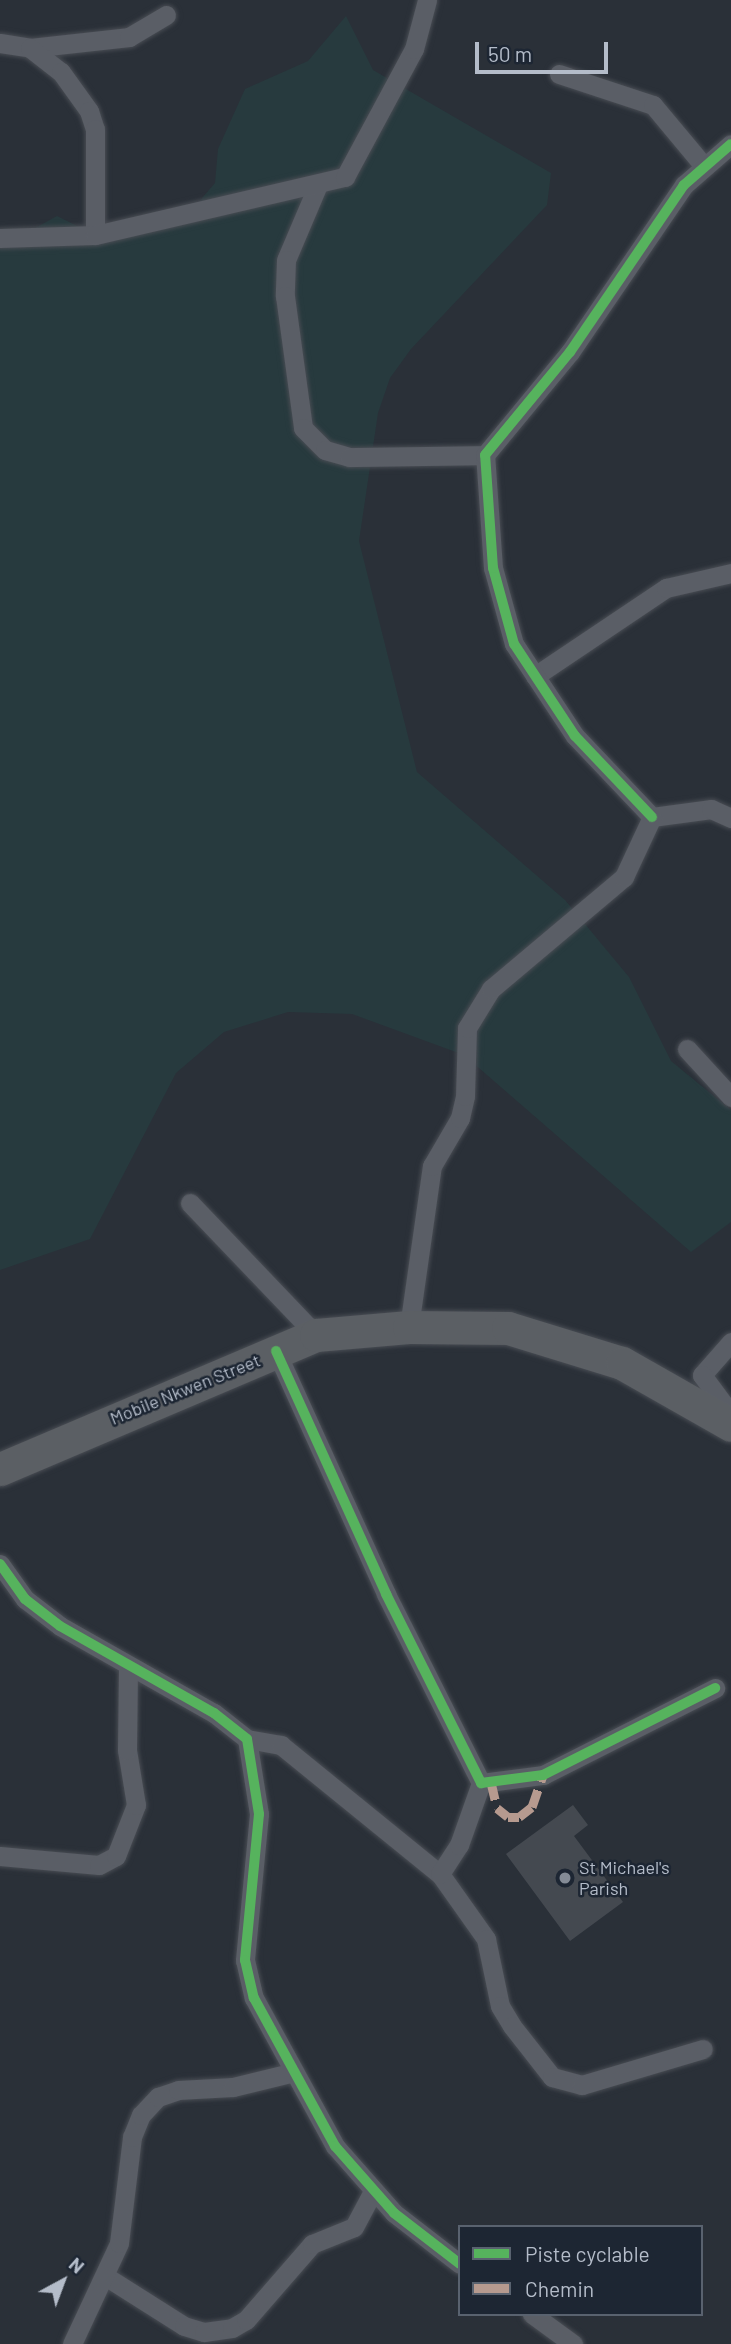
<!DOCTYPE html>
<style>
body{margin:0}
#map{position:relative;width:731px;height:2344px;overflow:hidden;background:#2a3038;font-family:Barlow,sans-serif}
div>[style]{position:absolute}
.green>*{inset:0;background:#273a3e}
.building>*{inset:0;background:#444950}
.roads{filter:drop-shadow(0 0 2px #484c53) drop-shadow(0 0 2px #484c53)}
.minor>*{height:19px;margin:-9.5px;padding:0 9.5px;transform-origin:9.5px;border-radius:9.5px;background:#5a5e66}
.trunk>*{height:33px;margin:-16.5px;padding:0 16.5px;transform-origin:16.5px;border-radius:16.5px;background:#5b5f64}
.quiet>*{height:9px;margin-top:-4.5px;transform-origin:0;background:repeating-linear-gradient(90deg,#b69a8f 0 18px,transparent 0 27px)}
.cycleway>*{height:10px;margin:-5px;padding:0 5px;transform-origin:5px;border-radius:5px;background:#56b35d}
.dots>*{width:19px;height:19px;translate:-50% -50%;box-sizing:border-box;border:4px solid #1d2633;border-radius:50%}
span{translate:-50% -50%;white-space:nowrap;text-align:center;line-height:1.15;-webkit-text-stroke:5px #1d2633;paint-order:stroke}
.street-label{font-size:18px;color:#b4bcc9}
.poi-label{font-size:18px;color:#b4bcc9}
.left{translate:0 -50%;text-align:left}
.legend{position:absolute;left:458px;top:2225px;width:245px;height:91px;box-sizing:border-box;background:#1d2633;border:2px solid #59626f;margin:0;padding:9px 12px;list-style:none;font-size:21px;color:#b4bcc9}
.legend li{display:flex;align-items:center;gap:14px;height:35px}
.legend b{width:35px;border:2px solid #59626f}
.north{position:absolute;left:28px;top:2246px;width:70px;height:70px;-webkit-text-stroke:5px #1d2633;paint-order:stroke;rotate:41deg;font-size:19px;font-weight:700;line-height:28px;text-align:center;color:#b4bcc9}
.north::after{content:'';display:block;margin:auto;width:24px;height:32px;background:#b4bcc9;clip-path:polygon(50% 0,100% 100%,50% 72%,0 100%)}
.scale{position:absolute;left:475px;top:42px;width:133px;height:32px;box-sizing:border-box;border:4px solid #b4bcc9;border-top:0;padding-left:9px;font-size:21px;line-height:24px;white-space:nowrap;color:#b4bcc9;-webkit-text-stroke:5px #1d2633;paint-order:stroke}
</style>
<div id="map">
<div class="green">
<div style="clip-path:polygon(346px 16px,373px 70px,551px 173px,547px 205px,411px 349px,390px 378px,378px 413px,359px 541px,417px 772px,565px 900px,629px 977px,671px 1061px,731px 1110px,731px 1222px,691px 1252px,464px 1055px,352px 1014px,288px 1012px,224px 1032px,176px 1073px,90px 1239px,0 1270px,0 237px,28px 232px,57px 216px,95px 235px,191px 211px,215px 183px,218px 149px,245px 89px,308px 61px)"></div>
</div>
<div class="building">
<div style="clip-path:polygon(573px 1805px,588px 1825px,574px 1836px,623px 1902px,570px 1941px,506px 1854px)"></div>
</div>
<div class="roads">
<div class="minor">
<div style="left:0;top:43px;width:30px;rotate:9deg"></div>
<div style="left:30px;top:48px;width:100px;rotate:-6.3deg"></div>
<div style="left:129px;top:37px;width:43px;rotate:-30.7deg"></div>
<div style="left:30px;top:48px;width:39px;rotate:38deg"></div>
<div style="left:61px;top:72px;width:48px;rotate:54.3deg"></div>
<div style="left:89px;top:111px;width:19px;rotate:72deg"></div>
<div style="left:95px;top:129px;width:106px;rotate:90deg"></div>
<div style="left:559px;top:74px;width:99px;rotate:18.3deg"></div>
<div style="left:653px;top:105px;width:78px;rotate:50.2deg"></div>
<div style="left:317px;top:187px;width:79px;rotate:113deg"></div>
<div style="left:286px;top:260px;width:36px;rotate:92deg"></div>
<div style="left:285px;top:296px;width:133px;rotate:82.2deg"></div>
<div style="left:303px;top:428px;width:31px;rotate:45deg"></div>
<div style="left:325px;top:450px;width:25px;rotate:16deg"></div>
<div style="left:349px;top:457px;width:136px;rotate:-0.8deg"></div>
<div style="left:0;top:238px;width:95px;rotate:-1.8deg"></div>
<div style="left:95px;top:235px;width:257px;rotate:-13.1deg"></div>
<div style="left:345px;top:177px;width:145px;rotate:-61.7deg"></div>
<div style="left:414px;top:49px;width:51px;rotate:-75.1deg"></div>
<div style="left:535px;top:676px;width:158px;rotate:-33.9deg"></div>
<div style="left:666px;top:588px;width:67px;rotate:-13deg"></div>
<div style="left:652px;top:817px;width:112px;rotate:-133.5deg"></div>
<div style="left:575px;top:736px;width:110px;rotate:-123.5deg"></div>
<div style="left:514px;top:644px;width:79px;rotate:-105.4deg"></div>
<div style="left:493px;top:568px;width:113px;rotate:-94deg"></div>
<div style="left:485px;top:455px;width:134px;rotate:-50.5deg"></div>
<div style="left:570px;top:352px;width:202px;rotate:-55.7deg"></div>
<div style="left:684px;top:185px;width:62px;rotate:-41.1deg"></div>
<div style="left:652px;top:817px;width:60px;rotate:-7.7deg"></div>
<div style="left:711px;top:809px;width:22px;rotate:24deg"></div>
<div style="left:687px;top:1049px;width:65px;rotate:47.5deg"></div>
<div style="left:190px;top:1203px;width:182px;rotate:46.3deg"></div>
<div style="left:409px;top:1327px;width:163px;rotate:-81.9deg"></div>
<div style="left:432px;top:1166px;width:56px;rotate:-59.7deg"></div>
<div style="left:460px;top:1118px;width:23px;rotate:-77deg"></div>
<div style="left:465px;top:1096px;width:68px;rotate:-88.3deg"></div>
<div style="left:467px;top:1028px;width:46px;rotate:-58.4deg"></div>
<div style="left:491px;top:989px;width:174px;rotate:-40.1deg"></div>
<div style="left:624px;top:877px;width:66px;rotate:-65deg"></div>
<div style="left:731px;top:1342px;width:44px;rotate:131.3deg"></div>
<div style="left:702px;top:1375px;width:49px;rotate:53.4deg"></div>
<div style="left:276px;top:1351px;width:267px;rotate:65.6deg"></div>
<div style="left:386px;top:1594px;width:212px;rotate:63.3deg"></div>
<div style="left:481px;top:1783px;width:63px;rotate:-7.4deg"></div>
<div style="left:543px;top:1775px;width:193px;rotate:-26.8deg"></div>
<div style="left:0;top:1564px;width:43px;rotate:54.5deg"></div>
<div style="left:25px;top:1599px;width:44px;rotate:37.6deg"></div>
<div style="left:60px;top:1626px;width:177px;rotate:29.5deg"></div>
<div style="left:214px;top:1713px;width:42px;rotate:38.2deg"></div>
<div style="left:247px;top:1739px;width:76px;rotate:80.9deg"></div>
<div style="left:259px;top:1814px;width:147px;rotate:95.5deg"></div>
<div style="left:245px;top:1960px;width:39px;rotate:77deg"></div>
<div style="left:254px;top:1998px;width:169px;rotate:61.3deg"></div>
<div style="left:335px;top:2146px;width:89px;rotate:48.6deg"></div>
<div style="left:394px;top:2213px;width:83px;rotate:37.7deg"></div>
<div style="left:247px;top:1739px;width:35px;rotate:10deg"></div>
<div style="left:281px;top:1745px;width:205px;rotate:39.1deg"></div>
<div style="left:440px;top:1874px;width:80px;rotate:54.7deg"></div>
<div style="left:486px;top:1939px;width:68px;rotate:78.2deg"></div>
<div style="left:500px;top:2006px;width:23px;rotate:59deg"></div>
<div style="left:512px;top:2026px;width:65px;rotate:51.9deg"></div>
<div style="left:552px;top:2077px;width:31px;rotate:15deg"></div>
<div style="left:582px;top:2085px;width:126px;rotate:-16.6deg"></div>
<div style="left:0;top:1856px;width:99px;rotate:5.2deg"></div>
<div style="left:99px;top:1865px;width:19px;rotate:-28deg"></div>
<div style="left:116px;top:1856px;width:55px;rotate:-68.6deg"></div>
<div style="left:136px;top:1805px;width:56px;rotate:-99.3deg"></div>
<div style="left:127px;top:1750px;width:82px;rotate:-89.3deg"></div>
<div style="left:440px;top:1874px;width:35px;rotate:-57deg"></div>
<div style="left:459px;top:1845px;width:66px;rotate:-70.5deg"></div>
<div style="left:105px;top:2276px;width:93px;rotate:32.3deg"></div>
<div style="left:184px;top:2326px;width:21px;rotate:17deg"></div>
<div style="left:204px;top:2332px;width:28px;rotate:-8deg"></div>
<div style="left:232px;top:2328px;width:16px;rotate:-30deg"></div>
<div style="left:246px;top:2320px;width:101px;rotate:-49deg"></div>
<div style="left:312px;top:2244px;width:45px;rotate:-22deg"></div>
<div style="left:354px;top:2227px;width:40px;rotate:-62deg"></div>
<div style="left:532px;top:2314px;width:51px;rotate:36.2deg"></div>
<div style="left:72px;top:2344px;width:111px;rotate:-65deg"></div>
<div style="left:119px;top:2243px;width:107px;rotate:-83deg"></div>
<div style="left:132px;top:2137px;width:24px;rotate:-68deg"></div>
<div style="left:141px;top:2115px;width:25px;rotate:-47deg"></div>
<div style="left:158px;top:2097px;width:21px;rotate:-19deg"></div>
<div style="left:178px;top:2090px;width:55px;rotate:-3.1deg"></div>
<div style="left:233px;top:2087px;width:59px;rotate:-13.8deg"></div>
</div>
<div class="trunk">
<div style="left:0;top:1469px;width:343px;rotate:-23deg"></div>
<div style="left:316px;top:1335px;width:93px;rotate:-4.9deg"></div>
<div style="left:409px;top:1327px;width:99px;rotate:0.6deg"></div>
<div style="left:508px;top:1328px;width:119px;rotate:17.1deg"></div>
<div style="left:622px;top:1363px;width:125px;rotate:29.6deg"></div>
</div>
</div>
<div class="quiet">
<div style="left:491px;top:1782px;width:27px;rotate:77deg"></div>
<div style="left:497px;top:1808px;width:14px;rotate:39deg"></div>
<div style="left:508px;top:1817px;width:11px"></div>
<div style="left:519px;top:1817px;width:16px;rotate:-38deg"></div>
<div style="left:532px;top:1807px;width:34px;rotate:-71deg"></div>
</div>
<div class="cycleway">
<div style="left:652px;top:817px;width:112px;rotate:-133.5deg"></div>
<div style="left:575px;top:736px;width:110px;rotate:-123.5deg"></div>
<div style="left:514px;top:644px;width:79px;rotate:-105.4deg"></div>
<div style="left:493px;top:568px;width:113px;rotate:-94deg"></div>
<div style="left:485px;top:455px;width:134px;rotate:-50.5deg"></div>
<div style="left:570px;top:352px;width:202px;rotate:-55.7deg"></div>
<div style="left:684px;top:185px;width:62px;rotate:-41.1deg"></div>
<div style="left:276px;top:1351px;width:267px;rotate:65.6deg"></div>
<div style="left:386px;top:1594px;width:212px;rotate:63.3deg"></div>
<div style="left:481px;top:1783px;width:63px;rotate:-7.4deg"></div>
<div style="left:543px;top:1775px;width:193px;rotate:-26.8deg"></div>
<div style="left:0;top:1564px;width:43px;rotate:54.5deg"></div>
<div style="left:25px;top:1599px;width:44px;rotate:37.6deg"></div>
<div style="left:60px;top:1626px;width:177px;rotate:29.5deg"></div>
<div style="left:214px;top:1713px;width:42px;rotate:38.2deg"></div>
<div style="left:247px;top:1739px;width:76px;rotate:80.9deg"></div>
<div style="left:259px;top:1814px;width:147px;rotate:95.5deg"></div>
<div style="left:245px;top:1960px;width:39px;rotate:77deg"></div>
<div style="left:254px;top:1998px;width:169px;rotate:61.3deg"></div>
<div style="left:335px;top:2146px;width:89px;rotate:48.6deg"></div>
<div style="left:394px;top:2213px;width:83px;rotate:37.7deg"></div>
</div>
<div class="dots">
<div style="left:565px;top:1878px;background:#848b96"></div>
</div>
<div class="street-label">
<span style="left:185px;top:1389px;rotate:-22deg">Mobile Nkwen Street</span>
</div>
<div class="poi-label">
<span class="left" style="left:579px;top:1878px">St Michael's<br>Parish</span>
</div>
<ul class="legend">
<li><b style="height:9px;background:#56b35d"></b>Piste cyclable</li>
<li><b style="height:9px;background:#b69a8f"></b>Chemin</li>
</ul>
<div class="north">N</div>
<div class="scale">50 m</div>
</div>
